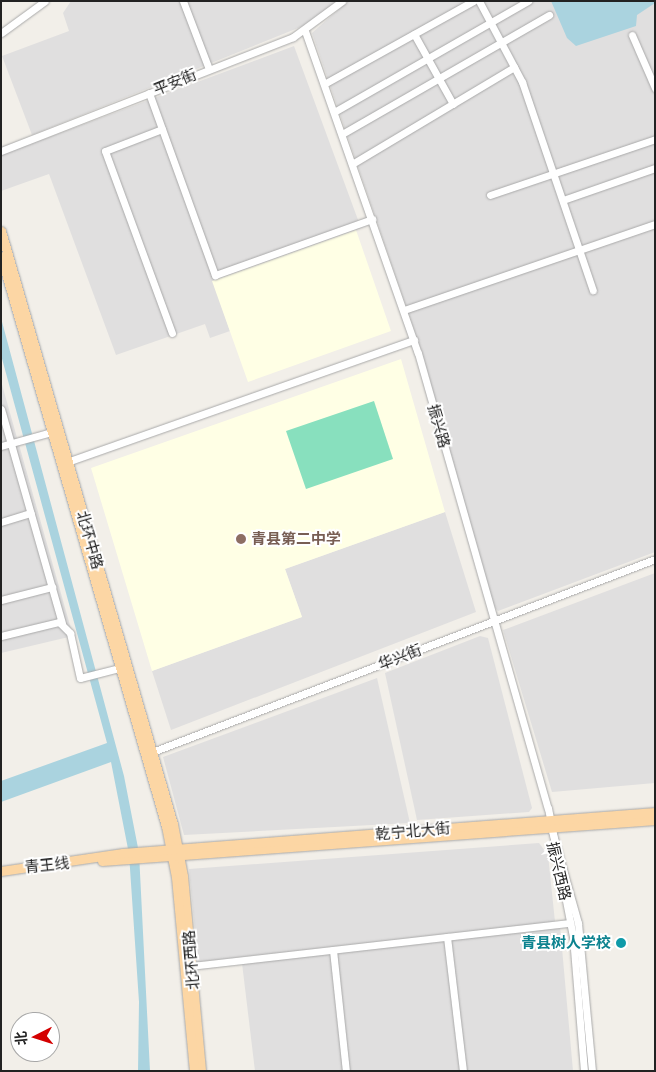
<!DOCTYPE html>
<meta charset="utf-8">
<style>
body{margin:0}
#map{position:relative;width:656px;height:1072px;overflow:hidden;background:#f2efe9;font-family:Poppins,"Noto Sans SC",sans-serif}
div>[style]{position:absolute}
.residential>*{inset:0;background:#e0dfdf}
.education>*{inset:0;background:#ffffe5}
.pitch>*{inset:0;background:#88e0be}
.water>*{inset:0;background:#aad3df}
.roads{filter:drop-shadow(0 0 1px #a9a9a9) drop-shadow(0 0 1px #a9a9a9)}
.minor>*{height:7px;margin:-3.5px;padding:0 3.5px;transform-origin:3.5px;border-radius:3.5px;background:#fff}
.major>*{height:9px;margin:-4.5px;padding:0 4.5px;transform-origin:4.5px;border-radius:4.5px;background:#fcd6a4}
.dots>*{width:14px;height:14px;translate:-50% -50%;box-sizing:border-box;border:2px solid #fff;border-radius:50%}
span{translate:-50% -50%;white-space:nowrap;text-align:center;line-height:1.15;-webkit-text-stroke:4px #fff;paint-order:stroke}
.street-label{font-size:15px;color:#222}
.education-label{font-size:15px;color:#785e54;font-weight:700}
.left{translate:0 -50%;text-align:left}
.culture-label{font-size:15px;color:#0d838f;font-weight:700}
.right{translate:-100% -50%;text-align:right}
.frame{position:absolute;inset:0;border:2px solid #222;pointer-events:none}
.north{position:absolute;left:10px;top:1012px;width:50px;height:50px;box-sizing:border-box;background:#fff;border:1px solid #a7a7a7;border-radius:50%;rotate:265deg;font-size:14px;font-weight:700;line-height:20px;text-align:center;color:#222}
.north::after{content:'';display:block;margin:auto;width:18px;height:22px;background:#d40000;clip-path:polygon(50% 0,100% 100%,50% 72%,0 100%)}
</style>
<div id="map">
<div class="residential">
<div style="clip-path:polygon(71px 1px,337px 1px,303px 26px,32px 135px,2px 56px,69px 31px,63px 13px)"></div>
<div style="clip-path:polygon(348px 1px,655px 1px,655px 552px,498px 611px,494px 607px,422px 353px,312px 33px)"></div>
<div style="clip-path:polygon(294px 46px,361px 228px,213px 281px,230px 331px,210px 338px,205px 324px,116px 355px,49px 174px,1px 191px,1px 155px)"></div>
<div style="clip-path:polygon(1px 381px,73px 636px,1px 653px)"></div>
<div style="clip-path:polygon(445px 512px,476px 612px,171px 730px,152px 671px,302px 617px,285px 569px)"></div>
<div style="clip-path:polygon(655px 573px,655px 783px,552px 792px,503px 630px)"></div>
<div style="clip-path:polygon(480px 636px,488px 638px,532px 808px,529px 812px,417px 820px,385px 673px)"></div>
<div style="clip-path:polygon(377px 678px,410px 823px,184px 835px,163px 757px)"></div>
<div style="clip-path:polygon(539px 843px,548px 855px,555px 922px,198px 962px,189px 869px)"></div>
<div style="clip-path:polygon(560px 926px,573px 1071px,255px 1071px,242px 963px)"></div>
</div>
<div class="education">
<div style="clip-path:polygon(356px 230px,391px 331px,248px 382px,212px 281px)"></div>
<div style="clip-path:polygon(401px 359px,445px 512px,285px 569px,302px 617px,152px 671px,91px 468px)"></div>
</div>
<div class="pitch">
<div style="clip-path:polygon(374px 401px,393px 459px,306px 489px,286px 431px)"></div>
</div>
<div class="water">
<div style="clip-path:polygon(551px 1px,655px 1px,655px 3px,637px 15px,636px 26px,576px 46px,567px 38px)"></div>
<div style="clip-path:polygon(1px 318px,124px 776px,139px 853px,150px 1071px,138px 1071px,139px 1002px,129px 854px,111px 762px,1px 802px,1px 781px,107px 743px,1px 355px)"></div>
</div>
<div class="roads">
<div class="minor">
<div style="left:183px;top:1px;width:73px;rotate:69.1deg"></div>
<div style="left:479px;top:1px;width:92px;rotate:62deg"></div>
<div style="left:522px;top:82px;width:220px;rotate:71.2deg"></div>
<div style="left:305px;top:31px;width:341px;rotate:70.7deg"></div>
<div style="left:418px;top:353px;width:473px;rotate:74.1deg"></div>
<div style="left:548px;top:808px;width:131px;rotate:79deg"></div>
<div style="left:573px;top:937px;width:134px;rotate:85.3deg"></div>
<div style="left:1px;top:33px;width:54px;rotate:-36deg"></div>
<div style="left:414px;top:34px;width:80px;rotate:60.9deg"></div>
<div style="left:632px;top:35px;width:58px;rotate:66.5deg"></div>
<div style="left:324px;top:84px;width:171px;rotate:-29.1deg"></div>
<div style="left:149px;top:93px;width:194px;rotate:70.1deg"></div>
<div style="left:215px;top:275px;width:167px;rotate:-19.6deg"></div>
<div style="left:334px;top:112px;width:224px;rotate:-29.8deg"></div>
<div style="left:162px;top:129px;width:61px;rotate:158.9deg"></div>
<div style="left:105px;top:151px;width:194px;rotate:69.8deg"></div>
<div style="left:342px;top:134px;width:239px;rotate:-29.9deg"></div>
<div style="left:1px;top:151px;width:313px;rotate:-21.3deg"></div>
<div style="left:293px;top:37px;width:61px;rotate:-36.3deg"></div>
<div style="left:352px;top:164px;width:189px;rotate:-30.9deg"></div>
<div style="left:490px;top:195px;width:174px;rotate:-18.7deg"></div>
<div style="left:563px;top:200px;width:97px;rotate:-19.2deg"></div>
<div style="left:404px;top:310px;width:265px;rotate:-18.9deg"></div>
<div style="left:1px;top:409px;width:223px;rotate:74.1deg"></div>
<div style="left:1px;top:446px;width:52px;rotate:-15.6deg"></div>
<div style="left:67px;top:462px;width:368px;rotate:-19.4deg"></div>
<div style="left:1px;top:522px;width:31px;rotate:-17deg"></div>
<div style="left:1px;top:600px;width:53px;rotate:-14.3deg"></div>
<div style="left:1px;top:636px;width:60px;rotate:-13.6deg"></div>
<div style="left:59px;top:622px;width:16px;rotate:45deg"></div>
<div style="left:70px;top:633px;width:46px;rotate:77.5deg"></div>
<div style="left:80px;top:678px;width:40px;rotate:-14.4deg"></div>
<div style="left:147px;top:754px;width:544px;rotate:-21deg"></div>
<div style="left:552px;top:831px;width:96px;rotate:74.2deg"></div>
<div style="left:578px;top:923px;width:149px;rotate:84.6deg"></div>
<div style="left:447px;top:937px;width:135px;rotate:83.2deg"></div>
<div style="left:333px;top:950px;width:122px;rotate:83.9deg"></div>
<div style="left:191px;top:966px;width:382px;rotate:-6.5deg"></div>
</div>
<div class="major">
<div style="left:1px;top:231px;width:617px;rotate:73.83deg"></div>
<div style="left:173px;top:824px;width:53px;rotate:79.1deg"></div>
<div style="left:183px;top:876px;width:196px;rotate:84.7deg"></div>
<div style="left:1px;top:256px;width:593px;rotate:73.86deg"></div>
<div style="left:166px;top:826px;width:52px;rotate:78.9deg"></div>
<div style="left:176px;top:877px;width:195px;rotate:84.7deg"></div>
<div style="left:102px;top:861px;width:555px;rotate:-4.24deg"></div>
<div style="left:1px;top:871px;width:123px;rotate:-8.4deg"></div>
<div style="left:123px;top:853px;width:534px;rotate:-4.41deg"></div>
</div>
</div>
<div class="dots">
<div style="left:241px;top:539px;background:#8d6e63"></div>
<div style="left:621px;top:943px;background:#0f9aa8"></div>
</div>
<div class="street-label">
<span style="left:175px;top:82px;rotate:-22deg">平安街</span>
<span style="left:439px;top:426px;rotate:74deg">振兴路</span>
<span style="left:90px;top:540px;rotate:74deg">北环中路</span>
<span style="left:400px;top:657px;rotate:-21deg">华兴街</span>
<span style="left:413px;top:831px;rotate:-5deg">乾宁北大街</span>
<span style="left:47px;top:865px;rotate:-6deg">青王线</span>
<span style="left:559px;top:871px;rotate:77deg">振兴西路</span>
<span style="left:191px;top:960px;rotate:-95deg">北环西路</span>
</div>
<div class="education-label">
<span class="left" style="left:251px;top:539px">青县第二中学</span>
</div>
<div class="culture-label">
<span class="right" style="left:611px;top:943px">青县树人学校</span>
</div>
<div class="frame"></div>
<div class="north">北</div>
</div>
